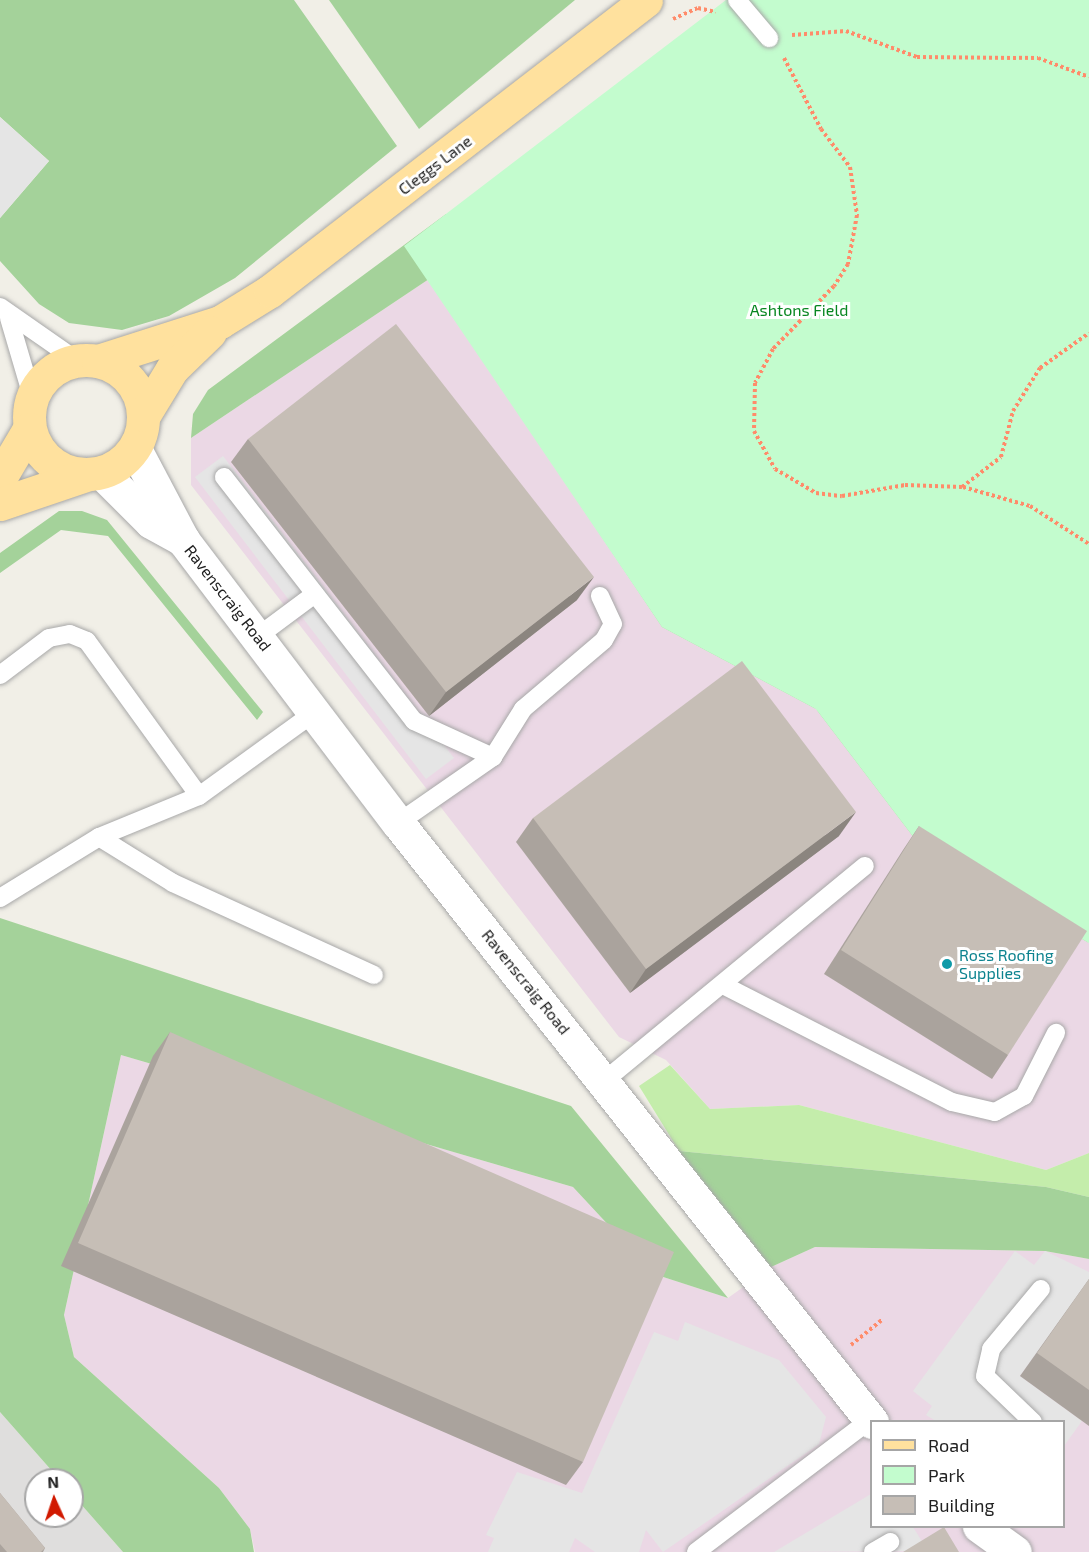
<!DOCTYPE html>
<style>
body{margin:0}
#map{position:relative;width:1089px;height:1552px;overflow:hidden;background:#f1efe7;font-family:"Exo 2",sans-serif}
div>[style]{position:absolute}
.residential>*{inset:0;background:#dfdedd}
.industrial>*{inset:0;background:#ebd8e5}
.grass>*{inset:0;background:#c4edab}
.forest>*{inset:0;background:#a4d29a}
.park>*{inset:0;background:#c3fcce}
.parking>*{inset:0;background:#e5e5e5}
.path>*{height:4px;margin-top:-2px;transform-origin:0;background:repeating-linear-gradient(90deg,#ff8b6a 0 3px,transparent 0 6px)}
.roads{filter:drop-shadow(0 0 2px #a8a8a8) drop-shadow(0 0 2px #a8a8a8)}
.lane>*{height:18px;margin:-9px;padding:0 9px;transform-origin:9px;border-radius:9px;background:#fff}
.street>*{height:33px;margin:-16.5px;padding:0 16.5px;transform-origin:16.5px;border-radius:16.5px;background:#fff}
.primary>*{height:33px;margin:-16.5px;padding:0 16.5px;transform-origin:16.5px;border-radius:16.5px;background:#ffe19e}
.primary>.ring{margin:-16.5px;padding:0;box-sizing:content-box;background:none;border:33px solid #ffe19e;border-radius:50%}
.wall>*{inset:0;background:#aaa39d}
.shaded-wall>*{inset:0;background:#8b857f}
.building>*{inset:0;background:#c6beb6}
.dots>*{width:16px;height:16px;translate:-50% -50%;box-sizing:border-box;border:3px solid #fff;border-radius:50%}
span{translate:-50% -50%;white-space:nowrap;text-align:center;line-height:1.15;-webkit-text-stroke:6px #fff;paint-order:stroke}
.street-label{font-size:16px;color:#212121}
.park-label{font-size:16px;color:#078620}
.culture-label{font-size:16px;color:#0d838f}
.left{translate:0 -50%;text-align:left}
.legend{position:absolute;left:870px;top:1420px;width:195px;height:108px;box-sizing:border-box;background:#fff;border:2px solid #a6a6a6;margin:0;padding:8px 10px;list-style:none;font-size:18px;color:#212121}
.legend li{display:flex;align-items:center;gap:12px;height:30px}
.legend b{width:30px;border:2px solid #a6a6a6}
.north{position:absolute;left:24px;top:1468px;width:60px;height:60px;box-sizing:border-box;background:#fff;border:2px solid #a6a6a6;border-radius:50%;rotate:357deg;font-size:16px;font-weight:700;line-height:24px;text-align:center;color:#212121}
.north::after{content:'';display:block;margin:auto;width:21px;height:27px;background:#d11900;clip-path:polygon(50% 0,100% 100%,50% 72%,0 100%)}
</style>
<div id="map">
<div class="residential">
<div style="clip-path:polygon(0 1412px,60px 1480px,36px 1480px,36px 1516px,72px 1516px,72px 1494px,123px 1552px,0 1552px)"></div>
</div>
<div class="industrial">
<div style="clip-path:polygon(429px 279px,662px 627px,816px 709px,918px 843px,1089px 943px,1089px 1153px,1046px 1170px,799px 1105px,710px 1109px,666px 1060px,619px 1037px,191px 485px,191px 438px)"></div>
<div style="clip-path:polygon(evenodd,121px 1055px,573px 1187px,654px 1274px,728px 1298px,771px 1267px,815px 1247px,1045px 1251px,1089px 1259px,1089px 1552px,255px 1552px,250px 1529px,219px 1488px,74px 1357px,64px 1315px,121px 1055px,872px 1422px,1064px 1422px,1064px 1526px,872px 1526px,872px 1422px)"></div>
</div>
<div class="grass">
<div style="clip-path:polygon(670px 1065px,710px 1109px,799px 1105px,1046px 1170px,1089px 1153px,1089px 1197px,1046px 1187px,679px 1151px,639px 1086px)"></div>
</div>
<div class="forest">
<div style="clip-path:polygon(0 0,294px 0,397px 146px,235px 278px,169px 316px,122px 330px,69px 323px,39px 304px,0 261px,0 218px,49px 161px,0 117px)"></div>
<div style="clip-path:polygon(329px 0,575px 0,419px 129px)"></div>
<div style="clip-path:polygon(446px 214px,816px 709px,1089px 943px,918px 843px,816px 709px,662px 627px,429px 279px,191px 438px,193px 414px,208px 390px)"></div>
<div style="clip-path:polygon(59px 511px,82px 511px,107px 520px,263px 712px,257px 720px,108px 536px,61px 530px,0 573px,0 553px)"></div>
<div style="clip-path:polygon(0 918px,571px 1106px,728px 1298px,654px 1274px,573px 1187px,121px 1055px,64px 1315px,74px 1357px,219px 1488px,250px 1529px,254px 1552px,123px 1552px,72px 1494px,72px 1480px,60px 1480px,0 1412px)"></div>
<div style="clip-path:polygon(679px 1151px,1046px 1187px,1089px 1197px,1089px 1259px,1045px 1251px,815px 1247px,771px 1267px)"></div>
</div>
<div class="park">
<div style="clip-path:polygon(726px 0,1089px 0,1089px 943px,918px 843px,816px 709px,662px 627px,404px 246px)"></div>
</div>
<div class="parking">
<div style="clip-path:polygon(0 117px,49px 161px,0 218px)"></div>
<div style="clip-path:polygon(223px 456px,454px 758px,426px 779px,195px 477px)"></div>
<div style="clip-path:polygon(1015px 1251px,1034px 1265px,1045px 1251px,1089px 1272px,1089px 1280px,1020px 1376px,1082px 1421px,1064px 1446px,1064px 1422px,936px 1421px,926px 1415px,932px 1406px,913px 1391px)"></div>
<div style="clip-path:polygon(685px 1322px,779px 1360px,826px 1417px,819px 1444px,663px 1552px,646px 1530px,639px 1552px,595px 1552px,575px 1538px,569px 1552px,488px 1552px,494px 1538px,486px 1535px,517px 1472px,582px 1493px,654px 1332px,678px 1341px)"></div>
<div style="clip-path:polygon(871px 1494px,872px 1526px,913px 1527px,928px 1551px,774px 1552px)"></div>
</div>
<div class="path">
<div style="left:673px;top:19px;width:27px;rotate:-24deg"></div>
<div style="left:698px;top:8px;width:18px;rotate:13deg"></div>
<div style="left:792px;top:35px;width:54px;rotate:-4.2deg"></div>
<div style="left:846px;top:31px;width:76px;rotate:20.1deg"></div>
<div style="left:917px;top:57px;width:121px;rotate:0.5deg"></div>
<div style="left:1038px;top:58px;width:54px;rotate:20.4deg"></div>
<div style="left:784px;top:58px;width:80px;rotate:62.5deg"></div>
<div style="left:821px;top:129px;width:48px;rotate:52.7deg"></div>
<div style="left:850px;top:167px;width:49px;rotate:81.7deg"></div>
<div style="left:857px;top:215px;width:50px;rotate:100.4deg"></div>
<div style="left:848px;top:264px;width:26px;rotate:122deg"></div>
<div style="left:834px;top:286px;width:88px;rotate:134.1deg"></div>
<div style="left:773px;top:349px;width:38px;rotate:118deg"></div>
<div style="left:755px;top:383px;width:48px;rotate:91.2deg"></div>
<div style="left:754px;top:431px;width:43px;rotate:61.1deg"></div>
<div style="left:775px;top:469px;width:48px;rotate:30.3deg"></div>
<div style="left:816px;top:493px;width:26px;rotate:7deg"></div>
<div style="left:842px;top:496px;width:64px;rotate:-9.9deg"></div>
<div style="left:905px;top:485px;width:57px;rotate:2deg"></div>
<div style="left:962px;top:487px;width:49px;rotate:-37.6deg"></div>
<div style="left:1001px;top:457px;width:48px;rotate:-75.4deg"></div>
<div style="left:1013px;top:411px;width:51px;rotate:-57.9deg"></div>
<div style="left:1040px;top:368px;width:60px;rotate:-35.5deg"></div>
<div style="left:963px;top:487px;width:70px;rotate:15.8deg"></div>
<div style="left:1030px;top:506px;width:70px;rotate:32.8deg"></div>
<div style="left:851px;top:1345px;width:41px;rotate:-39.1deg"></div>
</div>
<div class="roads">
<div class="lane">
<div style="left:737px;top:0;width:50px;rotate:49.9deg"></div>
<div style="left:0;top:307px;width:93px;rotate:34.9deg"></div>
<div style="left:9px;top:318px;width:81px;rotate:73.6deg"></div>
<div style="left:224px;top:477px;width:309px;rotate:52.1deg"></div>
<div style="left:414px;top:721px;width:87px;rotate:24.5deg"></div>
<div style="left:257px;top:637px;width:72px;rotate:-36.6deg"></div>
<div style="left:0;top:675px;width:61px;rotate:-37.1deg"></div>
<div style="left:49px;top:638px;width:21px;rotate:-11deg"></div>
<div style="left:70px;top:634px;width:18px;rotate:22deg"></div>
<div style="left:87px;top:641px;width:191px;rotate:54.1deg"></div>
<div style="left:398px;top:823px;width:116px;rotate:-34.8deg"></div>
<div style="left:493px;top:757px;width:57px;rotate:-58deg"></div>
<div style="left:523px;top:709px;width:106px;rotate:-40.4deg"></div>
<div style="left:604px;top:640px;width:18px;rotate:-61deg"></div>
<div style="left:613px;top:624px;width:31px;rotate:-115deg"></div>
<div style="left:99px;top:837px;width:87px;rotate:31.9deg"></div>
<div style="left:173px;top:883px;width:221px;rotate:24.6deg"></div>
<div style="left:0;top:898px;width:116px;rotate:-31.6deg"></div>
<div style="left:99px;top:837px;width:108px;rotate:-22.3deg"></div>
<div style="left:199px;top:796px;width:143px;rotate:-35.9deg"></div>
<div style="left:723px;top:985px;width:257px;rotate:27.1deg"></div>
<div style="left:952px;top:1102px;width:44px;rotate:13.1deg"></div>
<div style="left:995px;top:1112px;width:33px;rotate:-29deg"></div>
<div style="left:1024px;top:1096px;width:71px;rotate:-63.1deg"></div>
<div style="left:604px;top:1081px;width:338px;rotate:-39.5deg"></div>
<div style="left:1033px;top:1422px;width:66px;rotate:-136.2deg"></div>
<div style="left:985px;top:1376px;width:28px;rotate:-77deg"></div>
<div style="left:991px;top:1349px;width:78px;rotate:-50.2deg"></div>
<div style="left:696px;top:1552px;width:220px;rotate:-37.2deg"></div>
<div style="left:873px;top:1552px;width:20px;rotate:-30deg"></div>
</div>
<div class="street">
<div style="left:135px;top:449px;width:103px;rotate:62.2deg"></div>
<div style="left:183px;top:540px;width:355px;rotate:52.8deg"></div>
<div style="left:398px;top:823px;width:764px;rotate:51.64deg"></div>
<div style="left:102px;top:473px;width:69px;rotate:45deg"></div>
<div style="left:151px;top:522px;width:37px;rotate:29deg"></div>
<div style="left:979px;top:1526px;width:44px;rotate:35.8deg"></div>
</div>
<div class="primary">
<div class="ring" style="left:29px;top:360px;width:81px;height:81px"></div>
<div style="left:98px;top:361px;width:128px;rotate:-17.7deg"></div>
<div style="left:220px;top:322px;width:59px;rotate:-31.8deg"></div>
<div style="left:270px;top:291px;width:475px;rotate:-37.7deg"></div>
<div style="left:144px;top:415px;width:54px;rotate:-58.7deg"></div>
<div style="left:172px;top:369px;width:53px;rotate:-44.2deg"></div>
<div style="left:0;top:478px;width:57px;rotate:-59.4deg"></div>
<div style="left:0;top:504px;width:91px;rotate:-18.6deg"></div>
</div>
</div>
<div class="wall">
<div style="clip-path:polygon(248px 439px,577px 600px,429px 716px,231px 462px)"></div>
<div style="clip-path:polygon(533px 818px,839px 836px,630px 993px,516px 842px)"></div>
<div style="clip-path:polygon(919px 826px,1008px 1055px,992px 1079px,824px 974px,903px 850px)"></div>
<div style="clip-path:polygon(170px 1032px,583px 1462px,566px 1485px,61px 1266px,153px 1056px)"></div>
<div style="clip-path:polygon(1089px 1279px,1089px 1426px,1020px 1376px)"></div>
<div style="clip-path:polygon(0 1493px,45px 1548px,43px 1552px,0 1552px)"></div>
</div>
<div class="shaded-wall">
<div style="clip-path:polygon(594px 577px,577px 600px,429px 716px,446px 692px)"></div>
<div style="clip-path:polygon(856px 812px,839px 836px,630px 993px,646px 969px)"></div>
</div>
<div class="building">
<div style="clip-path:polygon(396px 324px,594px 577px,446px 692px,248px 439px)"></div>
<div style="clip-path:polygon(742px 661px,856px 812px,646px 969px,533px 818px)"></div>
<div style="clip-path:polygon(919px 826px,1087px 931px,1008px 1055px,841px 950px)"></div>
<div style="clip-path:polygon(170px 1032px,674px 1252px,583px 1462px,78px 1243px)"></div>
<div style="clip-path:polygon(1089px 1279px,1089px 1390px,1037px 1353px)"></div>
<div style="clip-path:polygon(0 1493px,45px 1548px,41px 1552px,7px 1552px,0 1544px)"></div>
<div style="clip-path:polygon(944px 1527px,959px 1552px,903px 1552px)"></div>
</div>
<div class="dots">
<div style="left:947px;top:964px;background:#0f9aa8"></div>
</div>
<div class="street-label">
<span style="left:435px;top:165px;rotate:-37deg">Cleggs Lane</span>
<span style="left:228px;top:598px;rotate:52deg">Ravenscraig Road</span>
<span style="left:526px;top:982px;rotate:51deg">Ravenscraig Road</span>
</div>
<div class="park-label">
<span style="left:799px;top:310px">Ashtons Field</span>
</div>
<div class="culture-label">
<span class="left" style="left:959px;top:964px">Ross Roofing<br>Supplies</span>
</div>
<ul class="legend">
<li><b style="height:8px;background:#ffe19e"></b>Road</li>
<li><b style="height:16px;background:#c3fcce"></b>Park</li>
<li><b style="height:16px;background:#c6beb6"></b>Building</li>
</ul>
<div class="north">N</div>
</div>
